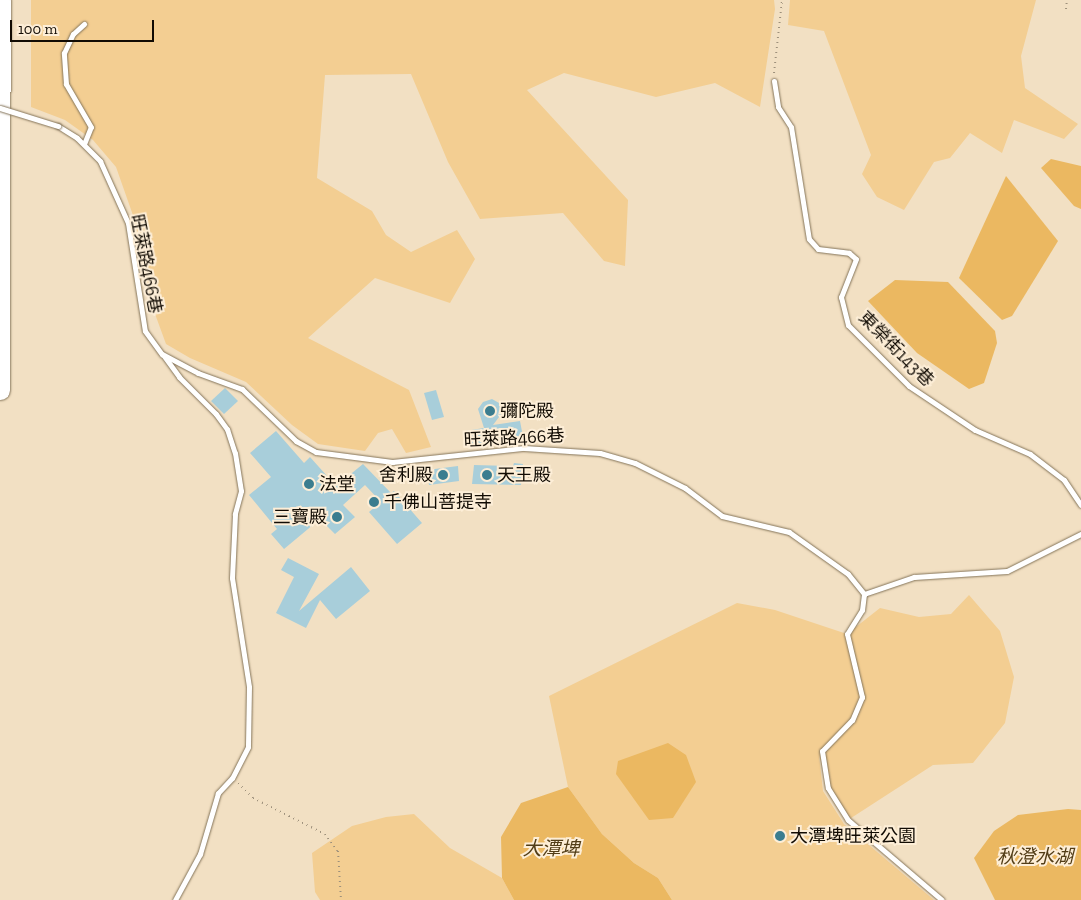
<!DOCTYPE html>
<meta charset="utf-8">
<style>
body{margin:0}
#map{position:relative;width:1081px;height:900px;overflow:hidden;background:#f2e0c3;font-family:"Zilla Slab","Noto Sans TC",serif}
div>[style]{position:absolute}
.green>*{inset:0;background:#f3ce92}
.water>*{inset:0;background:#ebb861}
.building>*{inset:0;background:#a8ceda}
.path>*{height:2px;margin-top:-1px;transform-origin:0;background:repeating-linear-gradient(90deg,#9d907b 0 1px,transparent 0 5px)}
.roads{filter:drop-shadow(0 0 1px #847459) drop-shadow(0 0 1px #847459)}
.service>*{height:5px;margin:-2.5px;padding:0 2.5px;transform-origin:2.5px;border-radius:2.5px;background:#fff}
.motorway>*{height:19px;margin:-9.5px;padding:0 9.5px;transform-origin:9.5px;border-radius:9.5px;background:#fff}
.bridges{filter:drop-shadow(0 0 1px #847459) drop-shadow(0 0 1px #847459)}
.service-bridge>*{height:5px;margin:-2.5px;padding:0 2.5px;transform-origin:2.5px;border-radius:2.5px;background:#fff}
.dots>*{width:14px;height:14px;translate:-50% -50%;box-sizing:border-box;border:2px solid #fdeed7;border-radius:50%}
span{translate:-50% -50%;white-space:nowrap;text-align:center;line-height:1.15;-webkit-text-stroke:4px #fdeed7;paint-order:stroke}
.street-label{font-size:18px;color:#110b03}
.poi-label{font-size:18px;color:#110b03}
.left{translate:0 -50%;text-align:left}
.right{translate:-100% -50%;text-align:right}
.water-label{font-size:19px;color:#523d17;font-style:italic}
.scale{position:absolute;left:10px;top:20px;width:144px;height:22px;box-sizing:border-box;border:2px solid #110b03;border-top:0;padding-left:6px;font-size:15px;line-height:18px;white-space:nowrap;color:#110b03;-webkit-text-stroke:4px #fdeed7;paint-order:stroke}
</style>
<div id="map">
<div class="green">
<div style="clip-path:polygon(31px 0,774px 0,775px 9px,760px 107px,715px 83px,656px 97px,564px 73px,527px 90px,628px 200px,625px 266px,604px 261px,563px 213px,480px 219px,448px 162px,411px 74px,325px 75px,317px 178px,372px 211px,386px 235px,411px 252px,457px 230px,475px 259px,450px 303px,375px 278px,308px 338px,409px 390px,431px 447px,406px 453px,392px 429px,378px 433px,365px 451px,318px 444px,292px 425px,246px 382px,190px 358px,166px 344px,151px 303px,135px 221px,116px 167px,93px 140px,65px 120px,31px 107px)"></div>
<div style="clip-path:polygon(790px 0,1036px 0,1021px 56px,1025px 88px,1078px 124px,1064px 139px,1014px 120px,1002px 153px,970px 133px,950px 158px,934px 162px,904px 210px,877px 197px,862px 174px,871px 155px,824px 31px,788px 25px)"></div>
<div style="clip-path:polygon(969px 595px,1000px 631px,1014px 677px,1005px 723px,973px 763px,933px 765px,848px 820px,828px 788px,819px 755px,823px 791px,844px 824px,934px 900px,672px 900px,658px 878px,634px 863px,602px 834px,568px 787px,549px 696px,737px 603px,775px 610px,847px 634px,880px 608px,919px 617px,951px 614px)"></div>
<div style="clip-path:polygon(414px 814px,450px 848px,502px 878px,514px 900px,320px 900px,315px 892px,312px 853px,352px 826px,386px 817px)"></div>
</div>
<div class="water">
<div style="clip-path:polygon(1051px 159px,1081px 166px,1081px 209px,1074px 206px,1041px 168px)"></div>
<div style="clip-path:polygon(1006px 176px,1058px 241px,1012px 316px,1002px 320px,959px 278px)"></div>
<div style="clip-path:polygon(895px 280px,948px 282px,995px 331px,997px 343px,984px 383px,969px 389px,917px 353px,868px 301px)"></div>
<div style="clip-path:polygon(668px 743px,686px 755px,696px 782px,673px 818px,649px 820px,616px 774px,618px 761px)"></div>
<div style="clip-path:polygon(568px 787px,602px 834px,634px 863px,658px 878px,672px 900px,514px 900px,502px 878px,501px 837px,521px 803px)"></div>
<div style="clip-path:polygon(1068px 809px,1081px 810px,1081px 900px,995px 900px,974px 858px,994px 831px,1018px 815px)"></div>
</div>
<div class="building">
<div style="clip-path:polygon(225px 388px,238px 401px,224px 414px,211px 401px)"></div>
<div style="clip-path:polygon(436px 390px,444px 417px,432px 420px,424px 393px)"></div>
<div style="clip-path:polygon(492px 399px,499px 403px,502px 413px,493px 425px,520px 421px,523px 437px,469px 448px,465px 431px,484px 428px,478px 409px,483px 402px)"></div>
<div style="clip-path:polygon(276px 431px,304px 463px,310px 457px,336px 486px,363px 464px,391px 493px,394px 491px,422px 523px,397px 544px,369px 512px,381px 502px,365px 485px,343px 505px,355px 517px,335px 534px,320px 519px,284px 549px,271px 534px,277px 529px,249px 495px,271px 477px,250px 453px)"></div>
<div style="clip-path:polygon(514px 463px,523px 464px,521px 485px,472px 484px,474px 465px,513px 466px)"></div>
<div style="clip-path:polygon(458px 466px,459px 481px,429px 485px,427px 470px)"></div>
<div style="clip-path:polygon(288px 558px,319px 574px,299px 611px,351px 567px,370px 591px,336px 619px,320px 600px,306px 628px,276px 613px,294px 577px,281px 570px)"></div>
</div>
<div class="path">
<div style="left:1066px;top:9px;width:9px;rotate:-84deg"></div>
<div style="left:774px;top:73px;width:73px;rotate:-83.7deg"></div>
<div style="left:518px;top:475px;width:15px;rotate:8deg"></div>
<div style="left:238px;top:783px;width:21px;rotate:45deg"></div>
<div style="left:253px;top:798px;width:80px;rotate:26.6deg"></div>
<div style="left:325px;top:834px;width:21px;rotate:53deg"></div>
<div style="left:338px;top:851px;width:49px;rotate:86.5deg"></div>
</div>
<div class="roads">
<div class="service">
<div style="left:774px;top:81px;width:26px;rotate:81deg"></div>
<div style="left:778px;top:107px;width:24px;rotate:57deg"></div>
<div style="left:791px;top:127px;width:113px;rotate:80.9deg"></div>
<div style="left:809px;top:239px;width:13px;rotate:48deg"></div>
<div style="left:818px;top:249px;width:31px;rotate:7deg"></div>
<div style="left:849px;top:253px;width:9px;rotate:41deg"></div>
<div style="left:856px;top:259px;width:41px;rotate:111.5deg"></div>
<div style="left:841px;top:297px;width:29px;rotate:76deg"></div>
<div style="left:848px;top:325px;width:86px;rotate:45deg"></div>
<div style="left:909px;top:386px;width:79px;rotate:33.7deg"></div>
<div style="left:975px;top:430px;width:60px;rotate:23.6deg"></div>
<div style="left:1030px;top:454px;width:43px;rotate:37.4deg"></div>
<div style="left:1064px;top:480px;width:30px;rotate:56deg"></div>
<div style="left:58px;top:126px;width:22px;rotate:32deg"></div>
<div style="left:77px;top:138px;width:33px;rotate:45deg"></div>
<div style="left:100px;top:161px;width:68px;rotate:65.7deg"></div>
<div style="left:128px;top:223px;width:109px;rotate:81.1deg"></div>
<div style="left:145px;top:331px;width:29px;rotate:54deg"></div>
<div style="left:162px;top:354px;width:41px;rotate:27.8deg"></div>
<div style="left:198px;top:373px;width:47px;rotate:20deg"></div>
<div style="left:242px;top:389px;width:75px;rotate:43.9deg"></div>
<div style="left:296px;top:441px;width:23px;rotate:29deg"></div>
<div style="left:316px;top:452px;width:77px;rotate:7.5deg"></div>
<div style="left:392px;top:462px;width:133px;rotate:-6.1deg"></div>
<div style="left:524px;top:448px;width:76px;rotate:3.8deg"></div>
<div style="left:600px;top:453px;width:36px;rotate:16deg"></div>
<div style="left:635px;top:463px;width:56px;rotate:26.6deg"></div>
<div style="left:685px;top:488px;width:46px;rotate:37.1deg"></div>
<div style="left:722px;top:516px;width:69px;rotate:13.4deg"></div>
<div style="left:789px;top:532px;width:72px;rotate:35.4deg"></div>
<div style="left:848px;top:574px;width:26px;rotate:51deg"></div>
<div style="left:864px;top:594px;width:16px;rotate:97deg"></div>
<div style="left:862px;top:610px;width:28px;rotate:122deg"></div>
<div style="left:847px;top:634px;width:65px;rotate:76.6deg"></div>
<div style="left:862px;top:697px;width:25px;rotate:113deg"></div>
<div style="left:852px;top:720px;width:43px;rotate:134.1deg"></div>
<div style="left:822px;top:751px;width:37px;rotate:81deg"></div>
<div style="left:828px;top:788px;width:38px;rotate:58deg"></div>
<div style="left:848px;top:820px;width:123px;rotate:40.4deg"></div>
<div style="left:84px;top:144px;width:18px;rotate:-68deg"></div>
<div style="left:91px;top:127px;width:50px;rotate:-120.2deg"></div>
<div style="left:66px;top:84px;width:31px;rotate:-94deg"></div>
<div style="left:64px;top:53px;width:21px;rotate:-65deg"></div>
<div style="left:73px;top:34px;width:15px;rotate:-42deg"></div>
<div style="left:164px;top:356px;width:26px;rotate:54deg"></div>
<div style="left:179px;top:377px;width:52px;rotate:45deg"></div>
<div style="left:216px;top:414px;width:19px;rotate:54deg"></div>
<div style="left:227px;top:429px;width:25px;rotate:72deg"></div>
<div style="left:235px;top:453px;width:38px;rotate:81deg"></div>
<div style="left:241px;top:491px;width:24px;rotate:105deg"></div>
<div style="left:235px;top:514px;width:64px;rotate:92.7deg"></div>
<div style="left:232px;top:578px;width:110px;rotate:81.1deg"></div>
<div style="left:249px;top:687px;width:60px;rotate:91deg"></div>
<div style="left:248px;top:747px;width:35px;rotate:117deg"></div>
<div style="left:232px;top:778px;width:21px;rotate:133deg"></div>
<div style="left:218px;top:793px;width:64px;rotate:106.4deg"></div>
<div style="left:200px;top:854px;width:52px;rotate:118.5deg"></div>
<div style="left:864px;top:594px;width:53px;rotate:-18.8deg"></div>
<div style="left:914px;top:577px;width:93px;rotate:-3.7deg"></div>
<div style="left:1007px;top:571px;width:83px;rotate:-26.6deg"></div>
</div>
<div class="motorway">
<div style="left:0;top:390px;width:390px;rotate:-89.9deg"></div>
</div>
</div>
<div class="bridges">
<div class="service-bridge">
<div style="left:0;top:108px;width:61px;rotate:17.2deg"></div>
</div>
</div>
<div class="dots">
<div style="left:490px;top:411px;background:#3b7d8f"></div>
<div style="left:443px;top:475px;background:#3b7d8f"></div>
<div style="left:487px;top:475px;background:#3b7d8f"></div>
<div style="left:309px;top:484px;background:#3b7d8f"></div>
<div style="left:374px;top:502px;background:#3b7d8f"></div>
<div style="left:337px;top:517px;background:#3b7d8f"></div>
<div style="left:780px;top:836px;background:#3b7d8f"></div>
</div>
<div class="street-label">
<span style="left:146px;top:264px;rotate:79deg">旺萊路466巷</span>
<span style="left:896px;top:349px;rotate:45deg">東榮街143巷</span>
<span style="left:514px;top:438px;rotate:-3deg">旺萊路466巷</span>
</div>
<div class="poi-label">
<span class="left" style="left:500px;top:411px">彌陀殿</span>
<span class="right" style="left:433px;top:475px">舍利殿</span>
<span class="left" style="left:497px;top:475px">天王殿</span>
<span class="left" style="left:319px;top:484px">法堂</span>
<span class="left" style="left:384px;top:502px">千佛山菩提寺</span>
<span class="right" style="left:327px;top:517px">三寶殿</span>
<span class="left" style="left:790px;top:836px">大潭埤旺萊公園</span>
</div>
<div class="water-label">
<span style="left:551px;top:849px">大潭埤</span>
<span style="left:1035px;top:857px">秋澄水湖</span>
</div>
<div class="scale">100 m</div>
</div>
